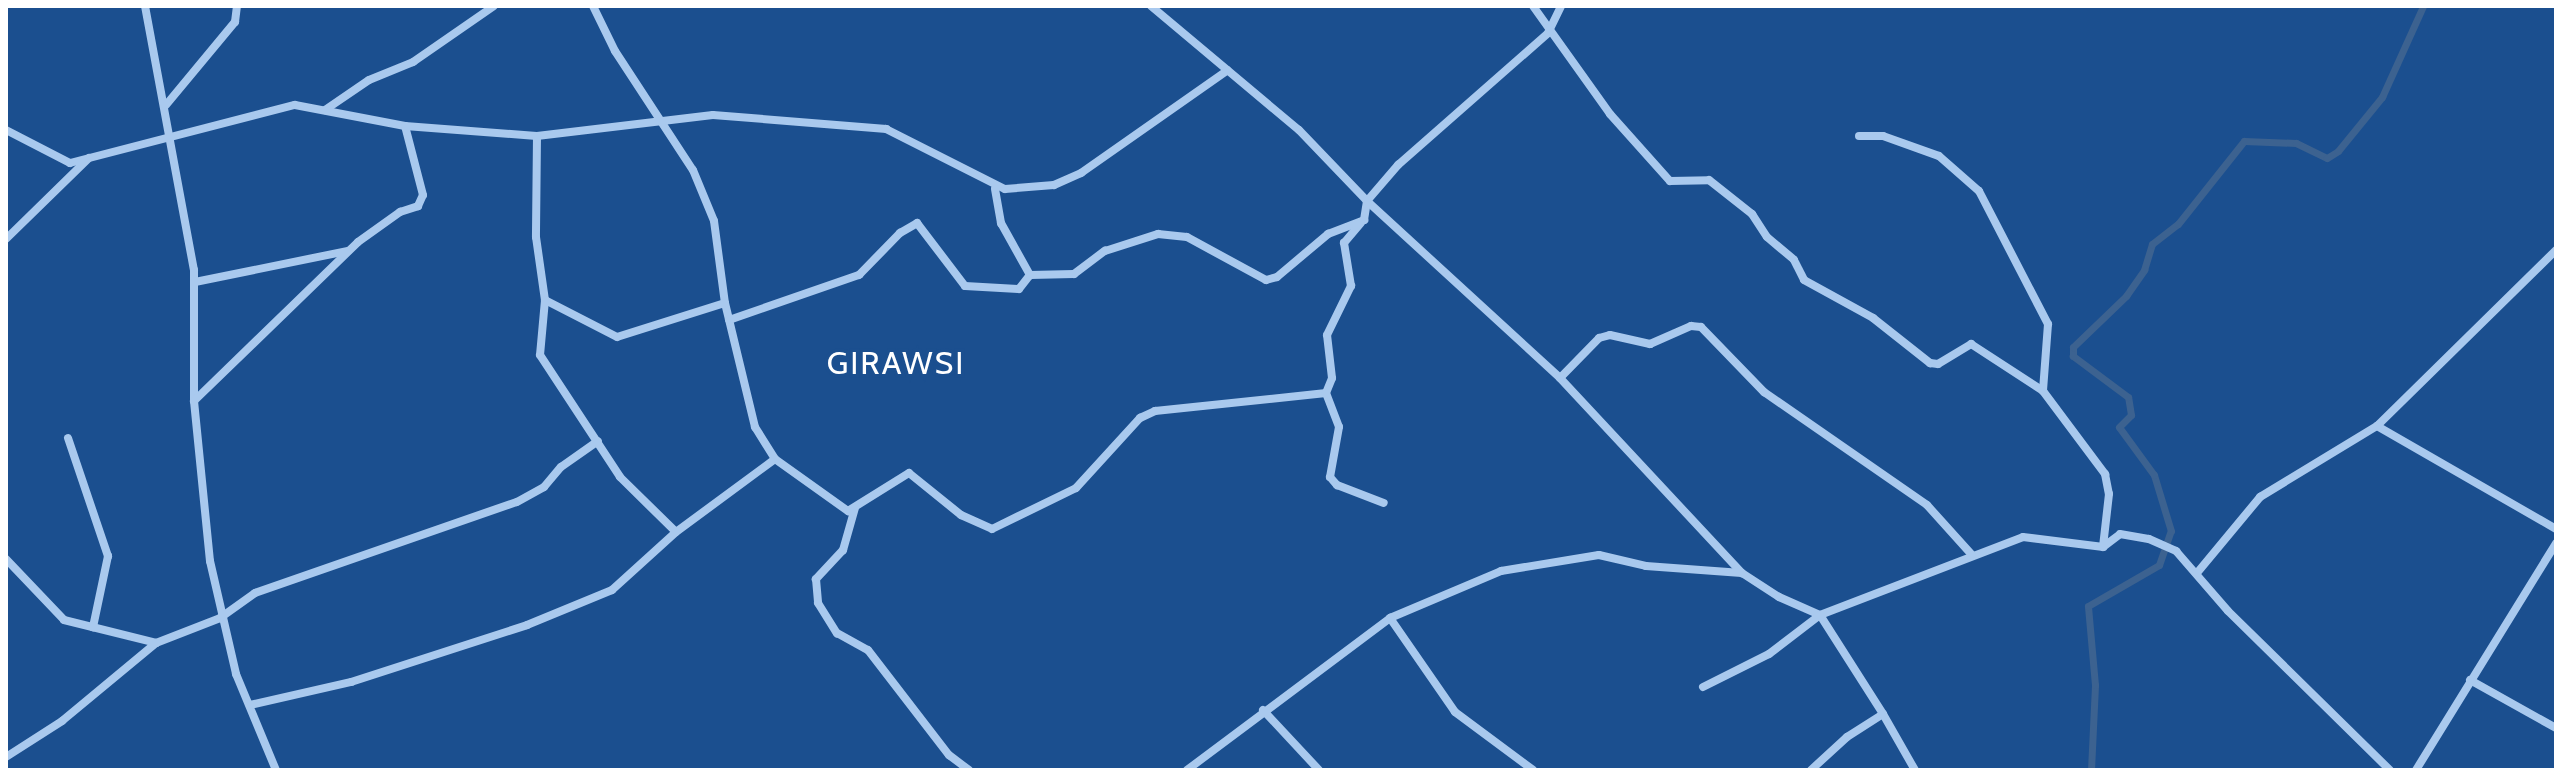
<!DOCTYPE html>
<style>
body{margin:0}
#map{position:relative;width:2562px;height:776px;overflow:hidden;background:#1b4f8f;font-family:Cabin,sans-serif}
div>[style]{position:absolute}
.stream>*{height:7px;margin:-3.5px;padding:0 3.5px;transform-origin:3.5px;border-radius:3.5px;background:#3c6290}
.minor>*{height:8px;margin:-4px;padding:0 4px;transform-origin:4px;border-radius:4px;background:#a9c9ee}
span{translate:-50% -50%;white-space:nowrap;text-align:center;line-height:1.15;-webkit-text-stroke:7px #1b4f8f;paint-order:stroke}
.quarter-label{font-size:32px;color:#fff;letter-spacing:2px}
.frame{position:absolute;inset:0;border:8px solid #fff;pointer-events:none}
</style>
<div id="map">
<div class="stream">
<div style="left:2091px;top:770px;width:85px;rotate:-87.3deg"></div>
<div style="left:2095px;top:685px;width:79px;rotate:-95.1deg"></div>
<div style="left:2088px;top:606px;width:82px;rotate:-30deg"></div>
<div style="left:2159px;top:565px;width:36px;rotate:-71deg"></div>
<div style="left:2171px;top:531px;width:59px;rotate:-106.9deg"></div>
<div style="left:2154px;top:475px;width:59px;rotate:-126.1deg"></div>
<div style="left:2119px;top:427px;width:17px;rotate:-45deg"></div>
<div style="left:2131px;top:415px;width:18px;rotate:-99deg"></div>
<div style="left:2128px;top:397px;width:69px;rotate:-143.3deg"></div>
<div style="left:2073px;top:356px;width:9px;rotate:-90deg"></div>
<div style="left:2073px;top:347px;width:74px;rotate:-43.9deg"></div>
<div style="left:2126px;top:296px;width:32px;rotate:-55deg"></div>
<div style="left:2144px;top:270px;width:27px;rotate:-73deg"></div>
<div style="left:2152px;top:244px;width:33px;rotate:-38deg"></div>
<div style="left:2178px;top:224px;width:106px;rotate:-51.5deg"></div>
<div style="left:2244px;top:141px;width:52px;rotate:2.2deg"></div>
<div style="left:2296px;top:143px;width:34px;rotate:26deg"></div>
<div style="left:2327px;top:158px;width:13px;rotate:-32deg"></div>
<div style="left:2338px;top:151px;width:70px;rotate:-50.8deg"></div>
<div style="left:2382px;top:97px;width:100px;rotate:-65.7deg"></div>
</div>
<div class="minor">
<div style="left:145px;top:6px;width:269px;rotate:79.5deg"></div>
<div style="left:194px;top:270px;width:131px;rotate:90deg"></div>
<div style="left:194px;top:401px;width:161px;rotate:84.3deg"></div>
<div style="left:210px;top:561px;width:116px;rotate:77deg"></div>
<div style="left:236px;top:674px;width:104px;rotate:67.4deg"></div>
<div style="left:593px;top:6px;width:50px;rotate:63.9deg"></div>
<div style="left:615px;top:51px;width:142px;rotate:56.8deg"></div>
<div style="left:693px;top:170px;width:55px;rotate:67.6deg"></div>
<div style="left:714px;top:221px;width:83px;rotate:82.4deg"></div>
<div style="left:725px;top:303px;width:128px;rotate:76.4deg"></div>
<div style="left:755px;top:427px;width:38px;rotate:58deg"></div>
<div style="left:775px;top:459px;width:90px;rotate:35.5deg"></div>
<div style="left:848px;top:511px;width:72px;rotate:-31.9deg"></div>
<div style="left:909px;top:473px;width:67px;rotate:38.9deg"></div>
<div style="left:961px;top:515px;width:34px;rotate:24deg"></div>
<div style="left:992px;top:529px;width:93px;rotate:-26deg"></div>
<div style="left:1076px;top:488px;width:95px;rotate:-47.6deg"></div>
<div style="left:1140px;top:418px;width:17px;rotate:-25deg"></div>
<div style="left:1155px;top:411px;width:172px;rotate:-6deg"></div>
<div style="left:1151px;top:6px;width:193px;rotate:40deg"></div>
<div style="left:1299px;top:130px;width:98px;rotate:46.2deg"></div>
<div style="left:1367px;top:201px;width:262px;rotate:42.5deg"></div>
<div style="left:1560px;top:378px;width:267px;rotate:47deg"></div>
<div style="left:1742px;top:573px;width:44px;rotate:33deg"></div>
<div style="left:1779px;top:597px;width:45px;rotate:23.7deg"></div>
<div style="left:1820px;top:615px;width:217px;rotate:-21deg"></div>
<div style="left:2023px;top:537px;width:81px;rotate:7.1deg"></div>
<div style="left:2103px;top:547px;width:21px;rotate:-37deg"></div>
<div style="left:2120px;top:534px;width:29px;rotate:10deg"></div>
<div style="left:2149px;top:539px;width:30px;rotate:24deg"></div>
<div style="left:2176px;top:551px;width:79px;rotate:49.1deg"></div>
<div style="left:2228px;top:611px;width:227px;rotate:44.5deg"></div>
<div style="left:1533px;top:6px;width:133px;rotate:54.5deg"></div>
<div style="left:1610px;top:114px;width:90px;rotate:48.2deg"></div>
<div style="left:1670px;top:181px;width:39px;rotate:-1deg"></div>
<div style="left:1709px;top:180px;width:55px;rotate:38.3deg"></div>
<div style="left:1752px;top:214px;width:27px;rotate:57deg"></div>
<div style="left:1767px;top:237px;width:35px;rotate:40deg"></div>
<div style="left:1794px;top:260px;width:22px;rotate:63deg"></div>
<div style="left:1804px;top:280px;width:79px;rotate:28.8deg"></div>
<div style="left:1873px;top:318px;width:73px;rotate:38.3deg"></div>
<div style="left:1930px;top:363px;width:8px;rotate:7deg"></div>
<div style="left:1938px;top:364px;width:39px;rotate:-31deg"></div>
<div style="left:1971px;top:344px;width:86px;rotate:33.1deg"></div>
<div style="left:2043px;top:391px;width:104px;rotate:53.2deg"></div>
<div style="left:2105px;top:474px;width:20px;rotate:79deg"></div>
<div style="left:2109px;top:494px;width:53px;rotate:96.5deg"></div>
<div style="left:166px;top:105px;width:108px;rotate:-50.3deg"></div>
<div style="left:235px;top:22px;width:16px;rotate:-83deg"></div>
<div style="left:325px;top:110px;width:53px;rotate:-34.3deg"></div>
<div style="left:369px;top:80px;width:48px;rotate:-22.2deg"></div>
<div style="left:413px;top:62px;width:98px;rotate:-34.7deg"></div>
<div style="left:6px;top:130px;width:72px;rotate:27.3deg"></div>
<div style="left:70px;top:163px;width:232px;rotate:-14.5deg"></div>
<div style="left:295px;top:105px;width:112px;rotate:10.8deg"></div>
<div style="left:405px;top:126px;width:132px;rotate:4.3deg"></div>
<div style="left:537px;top:136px;width:177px;rotate:-6.8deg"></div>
<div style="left:713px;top:115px;width:174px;rotate:4.6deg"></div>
<div style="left:886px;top:129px;width:133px;rotate:26.8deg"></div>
<div style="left:1005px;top:189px;width:49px;rotate:-4.7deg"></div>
<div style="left:1054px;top:185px;width:30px;rotate:-24deg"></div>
<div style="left:1081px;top:173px;width:179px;rotate:-35deg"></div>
<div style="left:537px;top:136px;width:101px;rotate:90.6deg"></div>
<div style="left:536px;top:237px;width:64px;rotate:81.9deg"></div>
<div style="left:545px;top:300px;width:81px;rotate:27.2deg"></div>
<div style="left:617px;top:337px;width:113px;rotate:-17.5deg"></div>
<div style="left:1859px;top:136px;width:24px"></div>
<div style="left:1883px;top:136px;width:59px;rotate:19.7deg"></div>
<div style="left:1939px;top:156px;width:53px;rotate:41.2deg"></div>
<div style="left:1979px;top:191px;width:150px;rotate:62.6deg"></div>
<div style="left:2048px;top:324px;width:67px;rotate:94.3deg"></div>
<div style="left:995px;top:189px;width:35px;rotate:80deg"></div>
<div style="left:1001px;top:223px;width:60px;rotate:60.9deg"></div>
<div style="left:6px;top:239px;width:116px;rotate:-44.3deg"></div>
<div style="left:195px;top:282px;width:156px;rotate:-11.5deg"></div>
<div style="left:545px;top:300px;width:55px;rotate:95.2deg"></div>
<div style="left:540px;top:355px;width:146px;rotate:56.7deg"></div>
<div style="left:620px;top:477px;width:78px;rotate:44.5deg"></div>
<div style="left:676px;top:532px;width:123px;rotate:-36.4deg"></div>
<div style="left:729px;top:320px;width:138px;rotate:-19.1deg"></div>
<div style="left:859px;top:275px;width:59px;rotate:-45.7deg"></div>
<div style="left:900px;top:233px;width:20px;rotate:-30deg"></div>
<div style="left:917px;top:223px;width:79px;rotate:52.7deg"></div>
<div style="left:965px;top:286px;width:54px;rotate:3.2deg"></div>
<div style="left:1019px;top:289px;width:18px;rotate:-52deg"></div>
<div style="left:1030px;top:275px;width:44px;rotate:-1.3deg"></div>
<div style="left:1074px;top:274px;width:39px;rotate:-37deg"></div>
<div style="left:1105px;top:251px;width:56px;rotate:-17.8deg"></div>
<div style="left:1158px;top:234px;width:29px;rotate:6deg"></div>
<div style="left:1187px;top:237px;width:90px;rotate:28.6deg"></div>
<div style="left:1266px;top:280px;width:11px;rotate:-15deg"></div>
<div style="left:1277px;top:277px;width:67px;rotate:-40.1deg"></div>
<div style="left:1328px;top:234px;width:39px;rotate:-21deg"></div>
<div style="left:1364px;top:220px;width:19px;rotate:-81deg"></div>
<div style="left:1367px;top:201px;width:48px;rotate:-49.3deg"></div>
<div style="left:1398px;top:165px;width:200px;rotate:-41.3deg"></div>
<div style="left:1548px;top:33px;width:30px;rotate:-64deg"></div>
<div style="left:1560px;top:378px;width:56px;rotate:-45.7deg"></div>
<div style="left:1599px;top:338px;width:11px;rotate:-15deg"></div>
<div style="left:1610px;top:335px;width:41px;rotate:12.7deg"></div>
<div style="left:1650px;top:344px;width:45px;rotate:-23.7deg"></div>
<div style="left:1691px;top:326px;width:10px;rotate:6deg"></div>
<div style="left:1701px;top:327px;width:91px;rotate:45.9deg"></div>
<div style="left:1764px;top:392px;width:198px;rotate:34.7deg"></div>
<div style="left:1927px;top:505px;width:67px;rotate:48deg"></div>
<div style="left:1326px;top:393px;width:16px;rotate:-68deg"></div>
<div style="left:1332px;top:378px;width:43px;rotate:-96.6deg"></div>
<div style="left:1327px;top:335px;width:55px;rotate:-63.9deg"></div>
<div style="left:1351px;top:286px;width:44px;rotate:-99.2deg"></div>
<div style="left:1344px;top:243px;width:26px;rotate:-50deg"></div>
<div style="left:1326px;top:393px;width:36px;rotate:69deg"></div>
<div style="left:1339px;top:427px;width:51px;rotate:100.2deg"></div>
<div style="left:1330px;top:477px;width:11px;rotate:49deg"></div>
<div style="left:1337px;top:485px;width:50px;rotate:21deg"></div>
<div style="left:194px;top:401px;width:228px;rotate:-44.1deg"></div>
<div style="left:358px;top:242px;width:52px;rotate:-35.5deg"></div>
<div style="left:400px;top:212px;width:19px;rotate:-18deg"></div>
<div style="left:418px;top:206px;width:12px;rotate:-66deg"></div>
<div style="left:423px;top:195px;width:71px;rotate:-104.6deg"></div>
<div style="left:2377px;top:426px;width:207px;rotate:29.9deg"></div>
<div style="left:68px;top:438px;width:125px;rotate:71.3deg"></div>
<div style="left:108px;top:556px;width:73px;rotate:101.9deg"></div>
<div style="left:855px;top:508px;width:44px;rotate:105.9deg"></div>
<div style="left:843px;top:550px;width:40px;rotate:133deg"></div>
<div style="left:816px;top:579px;width:24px;rotate:85deg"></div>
<div style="left:818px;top:603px;width:36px;rotate:58deg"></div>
<div style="left:837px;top:633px;width:35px;rotate:29deg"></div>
<div style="left:868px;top:650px;width:133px;rotate:52.4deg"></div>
<div style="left:949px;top:755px;width:25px;rotate:37deg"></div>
<div style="left:6px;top:559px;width:84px;rotate:46.4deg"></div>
<div style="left:64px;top:620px;width:95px;rotate:14deg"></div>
<div style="left:2197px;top:573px;width:99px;rotate:-50.3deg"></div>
<div style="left:2260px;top:497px;width:137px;rotate:-31.3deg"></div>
<div style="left:2377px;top:426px;width:251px;rotate:-44.5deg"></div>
<div style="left:1390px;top:618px;width:114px;rotate:55.3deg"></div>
<div style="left:1455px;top:712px;width:97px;rotate:36.6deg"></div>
<div style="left:2470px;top:680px;width:98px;rotate:29.2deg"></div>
<div style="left:1703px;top:687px;width:74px;rotate:-26.6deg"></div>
<div style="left:1769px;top:654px;width:64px;rotate:-37.4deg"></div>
<div style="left:1820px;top:615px;width:117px;rotate:57.5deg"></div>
<div style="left:1883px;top:714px;width:43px;rotate:147.4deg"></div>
<div style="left:1847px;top:737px;width:49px;rotate:137.5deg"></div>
<div style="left:250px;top:705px;width:104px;rotate:-12.8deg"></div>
<div style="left:351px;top:682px;width:185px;rotate:-17.9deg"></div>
<div style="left:527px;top:625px;width:92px;rotate:-22.4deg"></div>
<div style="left:612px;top:590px;width:86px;rotate:-42.2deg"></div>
<div style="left:1263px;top:710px;width:82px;rotate:47deg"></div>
<div style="left:1883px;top:714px;width:64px;rotate:60.3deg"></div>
<div style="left:6px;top:757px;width:67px;rotate:-32.7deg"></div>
<div style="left:62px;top:721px;width:122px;rotate:-39.7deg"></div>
<div style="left:156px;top:643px;width:69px;rotate:-21.3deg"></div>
<div style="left:220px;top:618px;width:43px;rotate:-35.5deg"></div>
<div style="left:255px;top:593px;width:277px;rotate:-19.2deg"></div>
<div style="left:517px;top:502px;width:31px;rotate:-29deg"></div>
<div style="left:544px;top:487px;width:26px;rotate:-50deg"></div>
<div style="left:561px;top:467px;width:45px;rotate:-35.1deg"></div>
<div style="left:1187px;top:770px;width:254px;rotate:-36.8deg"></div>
<div style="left:1390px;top:618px;width:121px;rotate:-22.9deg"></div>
<div style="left:1501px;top:571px;width:99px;rotate:-9.3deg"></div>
<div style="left:1599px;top:555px;width:48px;rotate:13.2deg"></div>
<div style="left:1646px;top:566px;width:96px;rotate:4.2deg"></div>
<div style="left:2416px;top:770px;width:267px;rotate:-58.3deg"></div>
</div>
<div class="quarter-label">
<span style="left:896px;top:363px">GIRAWSI</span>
</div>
<div class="frame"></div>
</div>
